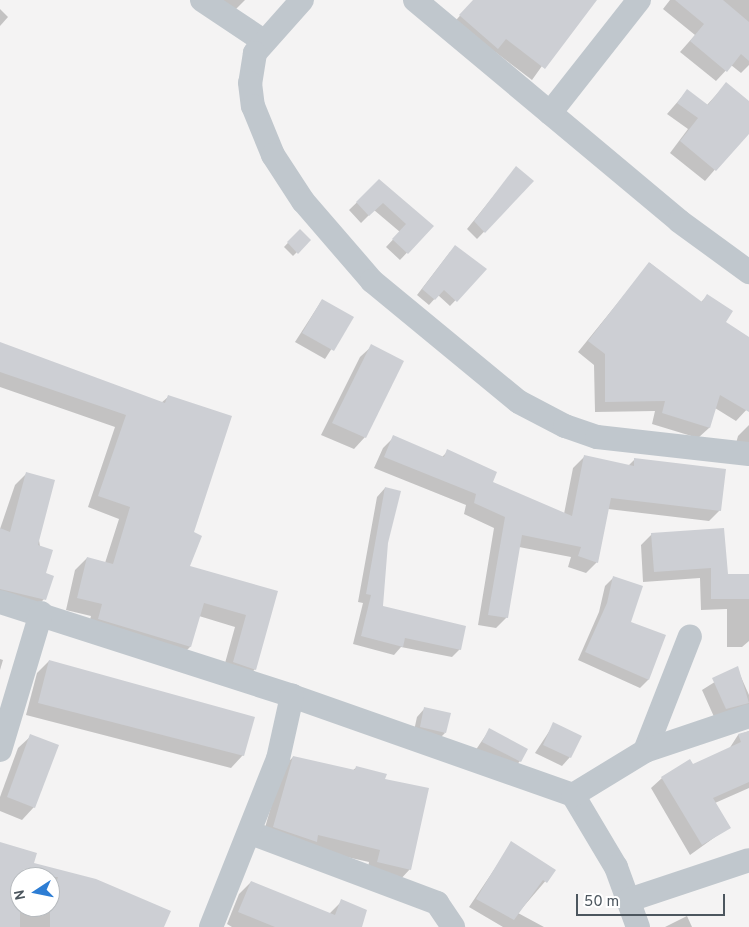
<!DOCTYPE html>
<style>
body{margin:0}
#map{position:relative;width:749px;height:927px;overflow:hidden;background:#f4f3f3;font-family:Overpass,sans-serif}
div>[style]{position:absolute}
.shadow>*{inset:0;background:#0003}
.building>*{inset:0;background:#cdcfd4}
.street>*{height:24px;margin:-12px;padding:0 12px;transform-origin:12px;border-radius:12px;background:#c0c7cd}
span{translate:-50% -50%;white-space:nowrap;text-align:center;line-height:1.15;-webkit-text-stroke:4px #fff;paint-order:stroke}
.north{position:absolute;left:10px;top:867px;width:50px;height:50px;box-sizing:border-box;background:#fff;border:1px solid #b7bbbf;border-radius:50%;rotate:259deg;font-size:14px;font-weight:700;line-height:20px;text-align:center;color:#4c565e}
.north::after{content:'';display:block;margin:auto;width:18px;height:22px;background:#2d7dd4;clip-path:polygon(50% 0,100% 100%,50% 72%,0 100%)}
.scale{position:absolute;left:576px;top:894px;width:149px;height:22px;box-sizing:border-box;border:2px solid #4c565e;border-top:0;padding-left:6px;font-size:15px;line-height:18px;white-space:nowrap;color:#4c565e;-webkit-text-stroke:4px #fff;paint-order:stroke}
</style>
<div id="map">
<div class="shadow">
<div style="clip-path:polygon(221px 0,245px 0,233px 12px)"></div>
<div style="clip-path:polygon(474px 0,589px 0,532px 80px,494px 51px,485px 60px,449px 28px)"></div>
<div style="clip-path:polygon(670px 0,749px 0,749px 65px,741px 73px,731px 65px,716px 81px,680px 52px,695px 35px,663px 9px)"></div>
<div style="clip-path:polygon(0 9px,8px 17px,0 26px)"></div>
<div style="clip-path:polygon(726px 84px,749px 103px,749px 130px,705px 181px,670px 153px,688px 129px,667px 114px,687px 91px,707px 105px)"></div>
<div style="clip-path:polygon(516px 168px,532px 182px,477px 239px,467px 229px)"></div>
<div style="clip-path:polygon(379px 181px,432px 226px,400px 260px,386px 247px,400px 232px,374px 210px,361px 223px,349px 210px)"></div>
<div style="clip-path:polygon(300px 230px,309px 240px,293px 256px,284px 247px)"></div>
<div style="clip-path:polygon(450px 252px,485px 269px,450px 306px,438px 295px,429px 305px,417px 295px)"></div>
<div style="clip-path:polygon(650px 263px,700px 303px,707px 296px,724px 323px,749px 339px,749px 407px,736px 421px,715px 408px,709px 428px,698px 438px,652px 424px,655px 411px,595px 412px,594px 365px,578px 352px)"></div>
<div style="clip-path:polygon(322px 300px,352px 317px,325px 359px,295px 342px)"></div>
<div style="clip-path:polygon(0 344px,161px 403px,168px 397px,193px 533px,188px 567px,277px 592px,255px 669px,244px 681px,222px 674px,235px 627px,199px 616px,190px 647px,178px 659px,87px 631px,91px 616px,66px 610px,75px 570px,87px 558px,105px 563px,119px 519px,88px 507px,115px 427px,0 387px)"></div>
<div style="clip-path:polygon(372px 346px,365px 437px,354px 449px,321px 435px,360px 357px)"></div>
<div style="clip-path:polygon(749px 425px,749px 458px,734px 451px,738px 436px)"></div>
<div style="clip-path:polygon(394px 437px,442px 457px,448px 451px,491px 483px,564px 514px,573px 468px,584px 457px,628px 466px,635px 459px,720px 510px,709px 521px,608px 509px,597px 562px,586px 573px,568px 567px,571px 557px,519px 547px,507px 617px,496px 628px,478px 625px,494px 528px,464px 514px,466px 505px,374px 468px,383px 448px)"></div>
<div style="clip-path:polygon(27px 473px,45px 574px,44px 599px,33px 611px,0 604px,0 529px,15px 485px)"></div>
<div style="clip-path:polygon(385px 488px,382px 607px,460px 649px,452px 657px,401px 647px,394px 655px,353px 644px,363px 603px,358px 602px,377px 497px)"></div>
<div style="clip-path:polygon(652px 534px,727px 575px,749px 575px,749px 641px,742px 647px,727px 647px,727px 609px,701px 610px,700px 578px,643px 582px,641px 545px)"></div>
<div style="clip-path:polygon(613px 578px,629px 623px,664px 636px,648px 680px,640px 688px,578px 660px,599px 612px,605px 586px)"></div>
<div style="clip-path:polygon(0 659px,3px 660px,0 670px)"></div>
<div style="clip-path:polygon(49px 661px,243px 755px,231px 768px,26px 715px,37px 673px)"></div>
<div style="clip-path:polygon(737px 668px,749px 695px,749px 788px,715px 803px,729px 827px,690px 855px,651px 788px,662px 778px,729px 749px,738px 735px,749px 731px,748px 717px,715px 719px,702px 690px)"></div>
<div style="clip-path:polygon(425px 708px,445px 733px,437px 741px,413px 735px,417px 717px)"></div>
<div style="clip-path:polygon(554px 724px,570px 757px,562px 766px,535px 753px)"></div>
<div style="clip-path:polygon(490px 729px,520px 761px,512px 770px,475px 751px)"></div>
<div style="clip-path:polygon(31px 736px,34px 807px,22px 820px,0 811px,0 797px,18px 748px)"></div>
<div style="clip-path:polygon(293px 757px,352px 771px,357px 767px,384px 780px,410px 869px,399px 881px,367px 874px,369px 862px,262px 838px,282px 769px)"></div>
<div style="clip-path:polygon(evenodd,0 843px,32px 863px,163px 927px,0 927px,0 843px,20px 877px,50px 877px,50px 907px,20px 907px,20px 877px)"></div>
<div style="clip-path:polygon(512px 843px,554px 871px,518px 913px,544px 927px,503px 927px,469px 907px)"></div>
<div style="clip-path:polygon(251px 882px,329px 914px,342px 901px,358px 927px,232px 927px,227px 924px,239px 894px)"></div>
<div style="clip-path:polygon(687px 916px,692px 927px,665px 927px)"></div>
</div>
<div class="building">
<div style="clip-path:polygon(473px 0,597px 0,545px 69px,506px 39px,498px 49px,459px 15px)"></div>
<div style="clip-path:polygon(675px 0,723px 0,749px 22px,749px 61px,741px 54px,727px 72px,690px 41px,704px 24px)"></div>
<div style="clip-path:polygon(726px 82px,749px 101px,749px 134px,716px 171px,680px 141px,698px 118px,677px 103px,687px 89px,708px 105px)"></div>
<div style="clip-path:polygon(516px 166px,534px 181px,485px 233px,474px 221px)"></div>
<div style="clip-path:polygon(379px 179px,434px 226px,408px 254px,392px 239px,406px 224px,383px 203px,369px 216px,356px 202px)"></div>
<div style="clip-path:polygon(300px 229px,311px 240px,298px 254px,287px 242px)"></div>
<div style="clip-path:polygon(455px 245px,487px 269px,457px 302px,444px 290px,435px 300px,422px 289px)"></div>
<div style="clip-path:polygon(649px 262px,702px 302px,707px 294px,733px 311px,726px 322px,749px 337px,749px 412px,720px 395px,710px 428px,662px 413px,665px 401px,605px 402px,605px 354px,588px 341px)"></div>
<div style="clip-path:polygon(322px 299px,354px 317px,334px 351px,302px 333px)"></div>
<div style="clip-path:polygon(0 342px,165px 403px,168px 395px,232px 416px,194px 532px,202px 536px,190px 566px,278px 591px,256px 670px,233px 662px,246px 615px,204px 603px,191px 647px,98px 619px,102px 604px,77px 598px,87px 557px,113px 564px,130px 507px,98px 496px,126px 415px,0 372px)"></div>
<div style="clip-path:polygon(371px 344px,404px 361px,366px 438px,332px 423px)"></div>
<div style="clip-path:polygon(393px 435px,444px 457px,447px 449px,497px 472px,493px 482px,572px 516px,584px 455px,634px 466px,634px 458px,726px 469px,721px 511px,611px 498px,598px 563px,578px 556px,581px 547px,522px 535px,508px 618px,488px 615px,505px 517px,474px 503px,476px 494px,384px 457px)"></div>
<div style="clip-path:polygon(26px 472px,55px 480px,38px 545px,53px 550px,46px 573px,54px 576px,46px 600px,0 589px,0 528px,10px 532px)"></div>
<div style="clip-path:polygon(385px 487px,401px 491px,388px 543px,383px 606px,466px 626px,461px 650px,405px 638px,403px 647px,361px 636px,371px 595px,366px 594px)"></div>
<div style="clip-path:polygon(724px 528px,728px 574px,749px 574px,749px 599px,711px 599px,711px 568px,654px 572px,651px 533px)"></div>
<div style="clip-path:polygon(613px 576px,643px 586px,631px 622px,666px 635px,649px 680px,585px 652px,607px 603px)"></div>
<div style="clip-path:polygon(49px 660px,255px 717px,244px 756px,38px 703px)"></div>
<div style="clip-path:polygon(738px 666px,749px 703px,726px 709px,712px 678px)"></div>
<div style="clip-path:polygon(424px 707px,451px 713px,446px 733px,420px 727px)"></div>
<div style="clip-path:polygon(553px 722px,582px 736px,571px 758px,543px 745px)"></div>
<div style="clip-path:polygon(489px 728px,528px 749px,521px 762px,482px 742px)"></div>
<div style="clip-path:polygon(749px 731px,749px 782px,713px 798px,731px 828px,702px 845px,661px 777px,690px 759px,693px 764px,741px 742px,738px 734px)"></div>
<div style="clip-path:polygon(30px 734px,59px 745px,35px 808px,7px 797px)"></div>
<div style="clip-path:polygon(293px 756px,355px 770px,356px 766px,387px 774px,385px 779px,429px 788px,411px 870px,377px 862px,380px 850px,318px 835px,317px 842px,273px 827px)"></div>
<div style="clip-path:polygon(511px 841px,556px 870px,547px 883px,543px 880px,514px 920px,476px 899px)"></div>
<div style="clip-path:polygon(0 842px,37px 853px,34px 863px,96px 879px,171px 911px,164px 927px,50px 927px,50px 903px,58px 877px,20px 877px,20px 927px,0 927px)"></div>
<div style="clip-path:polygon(251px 881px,335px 915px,341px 899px,367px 910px,362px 927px,275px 927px,238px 912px)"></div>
</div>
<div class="street">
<div style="left:202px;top:0;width:72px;rotate:33.7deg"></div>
<div style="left:302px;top:0;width:71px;rotate:131.6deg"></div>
<div style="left:255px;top:53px;width:30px;rotate:99deg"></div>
<div style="left:250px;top:83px;width:23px;rotate:83deg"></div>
<div style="left:253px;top:106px;width:53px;rotate:67.8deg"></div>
<div style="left:273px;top:155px;width:55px;rotate:56.9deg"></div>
<div style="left:303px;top:201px;width:106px;rotate:49.2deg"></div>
<div style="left:372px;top:281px;width:190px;rotate:39.5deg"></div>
<div style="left:519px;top:402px;width:52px;rotate:27.6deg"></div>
<div style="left:565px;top:426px;width:34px;rotate:19deg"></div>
<div style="left:597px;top:437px;width:153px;rotate:6.4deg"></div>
<div style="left:415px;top:0;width:344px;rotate:39.9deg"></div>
<div style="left:679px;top:221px;width:87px;rotate:36.1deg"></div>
<div style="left:550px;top:113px;width:144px;rotate:-51.8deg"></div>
<div style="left:0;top:602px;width:307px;rotate:17.8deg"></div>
<div style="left:292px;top:696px;width:298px;rotate:19.4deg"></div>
<div style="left:573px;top:795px;width:84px;rotate:59.2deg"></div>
<div style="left:616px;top:867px;width:64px;rotate:69.9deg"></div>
<div style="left:0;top:750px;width:143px;rotate:-73.3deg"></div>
<div style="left:645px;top:751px;width:123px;rotate:-68.6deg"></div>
<div style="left:573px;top:795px;width:84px;rotate:-31.4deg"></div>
<div style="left:645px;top:751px;width:110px;rotate:-18.6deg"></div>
<div style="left:251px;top:833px;width:199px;rotate:20.6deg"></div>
<div style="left:437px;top:903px;width:29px;rotate:56deg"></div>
<div style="left:629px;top:900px;width:126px;rotate:-18.4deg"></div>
<div style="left:211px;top:927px;width:181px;rotate:-68.3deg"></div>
<div style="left:278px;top:759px;width:65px;rotate:-77.5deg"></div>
</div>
<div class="north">N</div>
<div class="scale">50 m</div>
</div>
